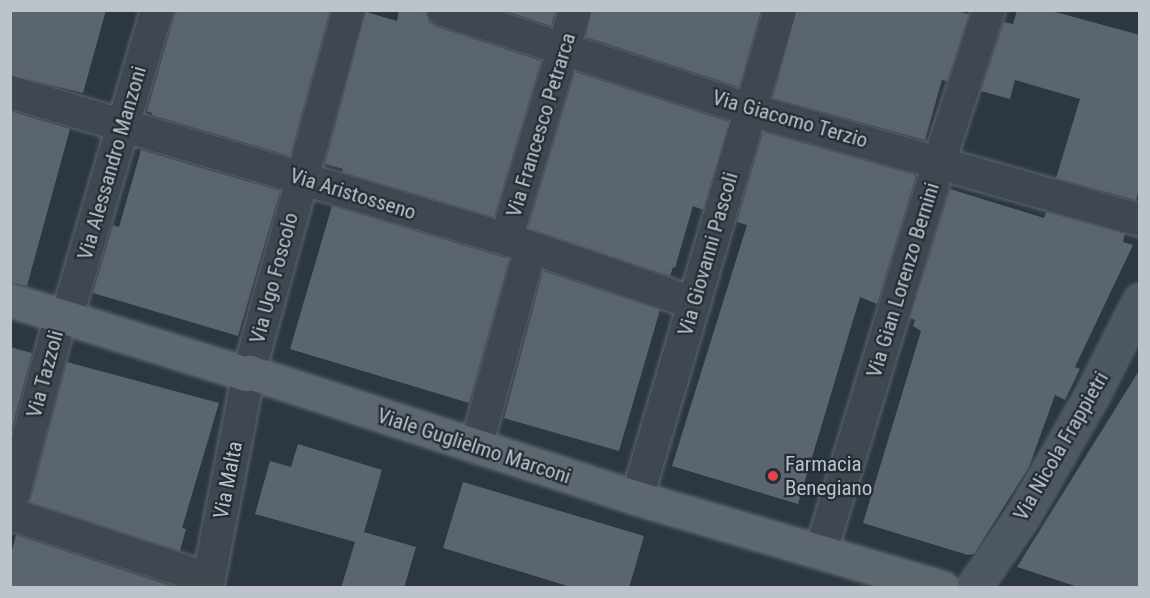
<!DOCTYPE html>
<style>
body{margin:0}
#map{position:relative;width:1150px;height:598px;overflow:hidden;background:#2b3741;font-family:"Roboto Condensed",sans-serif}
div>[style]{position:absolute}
.building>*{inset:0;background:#5a6570}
.roads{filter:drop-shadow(0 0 2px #5d666e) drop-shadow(0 0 2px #5d666e)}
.street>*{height:32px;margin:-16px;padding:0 16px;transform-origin:16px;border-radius:16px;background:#3f4851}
.secondary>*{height:33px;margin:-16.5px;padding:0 16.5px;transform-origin:16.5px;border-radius:16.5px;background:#4d5863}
.primary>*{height:33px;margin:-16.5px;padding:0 16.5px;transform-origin:16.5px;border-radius:16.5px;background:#5d6770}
.dots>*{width:16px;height:16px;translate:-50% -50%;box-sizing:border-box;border:3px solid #232d36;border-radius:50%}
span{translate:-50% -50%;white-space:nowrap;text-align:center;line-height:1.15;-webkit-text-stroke:4.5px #232d36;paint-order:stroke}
.street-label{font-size:21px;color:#bcc3cb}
.poi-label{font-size:21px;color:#bcc3cb}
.left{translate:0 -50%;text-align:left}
.frame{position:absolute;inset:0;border:12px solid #bcc3cb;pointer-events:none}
</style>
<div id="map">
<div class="building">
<div style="clip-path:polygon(10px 10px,106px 10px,83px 93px,10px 75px)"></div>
<div style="clip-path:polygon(176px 10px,330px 10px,290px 156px,152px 115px,152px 113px,147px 111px)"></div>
<div style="clip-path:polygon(399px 10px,425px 10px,429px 22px,437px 27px,541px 61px,494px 217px,342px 172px,343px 169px,325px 164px,366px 12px,397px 21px)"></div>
<div style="clip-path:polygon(503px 10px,556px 10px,551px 26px)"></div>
<div style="clip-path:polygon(592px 10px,761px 10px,739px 87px,586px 37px)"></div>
<div style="clip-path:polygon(797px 10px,952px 10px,969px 14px,947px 81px,942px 80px,925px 140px,773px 98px)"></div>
<div style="clip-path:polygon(1017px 10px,1048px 10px,1140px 35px,1140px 187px,1136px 200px,1056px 178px,1080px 99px,1015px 80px,1010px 99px,981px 91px,1004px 22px,1013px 24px)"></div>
<div style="clip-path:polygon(575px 72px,729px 122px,703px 210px,693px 206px,675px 268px,673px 267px,670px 276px,528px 228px)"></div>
<div style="clip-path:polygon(10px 111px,70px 129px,27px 286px,10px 282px)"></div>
<div style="clip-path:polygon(763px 132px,915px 175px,915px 179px,877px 304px,860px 297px,798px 504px,672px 466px,747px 225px,737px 222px)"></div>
<div style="clip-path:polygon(141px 150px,280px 191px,238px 336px,93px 293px,113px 225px,119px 227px)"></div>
<div style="clip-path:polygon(950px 189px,1044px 218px,1046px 212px,1125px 234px,1123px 242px,1133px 245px,1075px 367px,1080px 369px,1065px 400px,1055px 395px,1029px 467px,974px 554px,968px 555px,863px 523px,921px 331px,913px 326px,915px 320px,910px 318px)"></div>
<div style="clip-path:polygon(332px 206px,509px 259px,469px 403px,290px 349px)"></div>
<div style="clip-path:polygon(543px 271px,660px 310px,619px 451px,504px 418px)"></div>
<div style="clip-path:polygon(10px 347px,32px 353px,10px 435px)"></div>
<div style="clip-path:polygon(67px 362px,219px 403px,182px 528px,186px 529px,180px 551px,30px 502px)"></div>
<div style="clip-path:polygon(1140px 369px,1140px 588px,1081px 588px,1017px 567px)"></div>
<div style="clip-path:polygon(298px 444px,382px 470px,364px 532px,416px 547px,404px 588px,341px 588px,355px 542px,255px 514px,270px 461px,291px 467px)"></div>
<div style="clip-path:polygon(463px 482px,644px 536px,629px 588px,574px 588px,443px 548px)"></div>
<div style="clip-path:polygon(16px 535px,171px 586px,170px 588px,10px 588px,10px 558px)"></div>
</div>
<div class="roads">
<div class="street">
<div style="left:443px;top:10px;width:324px;rotate:18deg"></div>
<div style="left:751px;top:110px;width:404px;rotate:15.8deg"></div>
<div style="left:10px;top:92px;width:517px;rotate:16.51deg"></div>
<div style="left:506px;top:239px;width:199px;rotate:18.8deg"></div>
<div style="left:506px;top:239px;width:239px;rotate:-73.2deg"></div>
<div style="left:476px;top:447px;width:205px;rotate:-74.7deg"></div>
<div style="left:637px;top:498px;width:509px;rotate:-73.67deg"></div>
<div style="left:10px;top:507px;width:195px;rotate:-75.1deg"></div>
<div style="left:60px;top:319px;width:8px;rotate:-23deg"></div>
<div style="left:67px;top:316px;width:319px;rotate:-73.6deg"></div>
<div style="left:10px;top:514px;width:209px;rotate:18.1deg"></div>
<div style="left:821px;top:551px;width:407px;rotate:-73.1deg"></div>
<div style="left:939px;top:162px;width:160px;rotate:-71.8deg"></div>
<div style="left:207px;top:588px;width:220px;rotate:-79deg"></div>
<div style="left:249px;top:372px;width:376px;rotate:-74.6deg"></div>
</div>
<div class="secondary">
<div style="left:973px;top:588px;width:88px;rotate:-55.6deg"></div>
<div style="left:1023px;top:515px;width:138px;rotate:-60.1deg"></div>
<div style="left:1092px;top:395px;width:106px;rotate:-63.2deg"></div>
</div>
<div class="primary">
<div style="left:10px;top:300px;width:247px;rotate:17.4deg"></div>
<div style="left:246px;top:374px;width:4px;rotate:-34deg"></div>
<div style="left:249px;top:372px;width:408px;rotate:18deg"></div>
<div style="left:637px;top:498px;width:318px;rotate:16.4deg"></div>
</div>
</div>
<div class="dots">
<div style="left:773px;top:476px;background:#e0444e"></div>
</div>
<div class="street-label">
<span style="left:790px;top:119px;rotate:16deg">Via Giacomo Terzio</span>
<span style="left:541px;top:125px;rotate:-73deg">Via Francesco Petrarca</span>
<span style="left:112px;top:163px;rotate:-74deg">Via Alessandro Manzoni</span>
<span style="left:353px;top:194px;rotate:17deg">Via Aristosseno</span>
<span style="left:708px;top:254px;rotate:-74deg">Via Giovanni Pascoli</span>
<span style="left:274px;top:278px;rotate:-75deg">Via Ugo Foscolo</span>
<span style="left:903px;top:280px;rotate:-73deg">Via Gian Lorenzo Bernini</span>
<span style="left:45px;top:374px;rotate:-75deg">Via Tazzoli</span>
<span style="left:474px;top:446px;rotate:18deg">Viale Guglielmo Marconi</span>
<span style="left:1061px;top:446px;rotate:-60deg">Via Nicola Frappietri</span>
<span style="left:228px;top:480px;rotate:-79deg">Via Malta</span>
</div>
<div class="poi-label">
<span class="left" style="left:785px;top:476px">Farmacia<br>Benegiano</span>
</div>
<div class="frame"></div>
</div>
